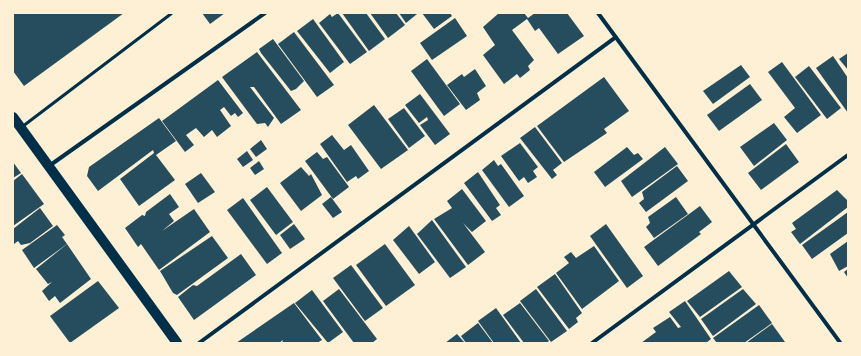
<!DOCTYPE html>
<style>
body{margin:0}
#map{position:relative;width:861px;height:356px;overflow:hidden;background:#fdf0d5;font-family:"PT Serif",serif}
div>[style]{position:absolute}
.building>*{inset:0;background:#264d5e}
.service>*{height:3px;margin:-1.5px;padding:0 1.5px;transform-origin:1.5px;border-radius:1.5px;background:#003049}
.minor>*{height:4px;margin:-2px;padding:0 2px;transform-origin:2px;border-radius:2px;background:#003049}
.primary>*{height:10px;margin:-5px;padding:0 5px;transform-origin:5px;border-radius:5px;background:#003049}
span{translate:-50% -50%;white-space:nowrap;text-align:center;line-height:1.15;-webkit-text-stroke:4px #fdf0d5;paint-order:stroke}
.frame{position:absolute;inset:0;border:14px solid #fdf0d5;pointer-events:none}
</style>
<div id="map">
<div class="building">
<div style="clip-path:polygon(13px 13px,124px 13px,24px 86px,13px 71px)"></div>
<div style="clip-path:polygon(202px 13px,225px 13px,210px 24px)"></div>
<div style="clip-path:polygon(338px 13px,367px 52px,350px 64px,319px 23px,330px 14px,332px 17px)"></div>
<div style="clip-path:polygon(342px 13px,366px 13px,385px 39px,369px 51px)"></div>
<div style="clip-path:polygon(370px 13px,396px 13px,405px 25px,388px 38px)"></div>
<div style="clip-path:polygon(399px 13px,416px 13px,417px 14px,406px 23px)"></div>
<div style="clip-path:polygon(422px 13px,450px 13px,452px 16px,434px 29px)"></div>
<div style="clip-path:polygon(499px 13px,524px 13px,528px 18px,535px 13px,567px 13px,584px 36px,558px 54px,539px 28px,535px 31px,527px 19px,512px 30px,534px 60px,528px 66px,530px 70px,520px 78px,517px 74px,504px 84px,483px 55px,495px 45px,483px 27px)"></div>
<div style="clip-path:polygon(455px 18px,467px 36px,432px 60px,420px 43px)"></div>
<div style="clip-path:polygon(313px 19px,344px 62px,330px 73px,297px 31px)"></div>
<div style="clip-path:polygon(294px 32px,334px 85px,317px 97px,278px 44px)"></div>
<div style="clip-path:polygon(273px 39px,304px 81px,296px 89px,291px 91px,261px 53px,259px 49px)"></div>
<div style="clip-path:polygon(257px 52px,301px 110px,281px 124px,254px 87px,250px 87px,274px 118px,268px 127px,265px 123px,257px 124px,222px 77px)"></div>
<div style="clip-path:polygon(848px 53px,848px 70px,839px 59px)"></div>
<div style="clip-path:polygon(833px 56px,848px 78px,848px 113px,816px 68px)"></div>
<div style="clip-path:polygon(427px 59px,460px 104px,444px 116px,411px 71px)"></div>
<div style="clip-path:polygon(782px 62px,821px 115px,797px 133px,784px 117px,795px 108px,768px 72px)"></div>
<div style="clip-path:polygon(741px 65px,750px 77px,713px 104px,703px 91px)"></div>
<div style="clip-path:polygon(809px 66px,841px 108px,827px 119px,795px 77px)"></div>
<div style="clip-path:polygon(475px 69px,486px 86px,477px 93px,480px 100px,466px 110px,447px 85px,462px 74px,464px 77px)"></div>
<div style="clip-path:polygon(604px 77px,629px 111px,604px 129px,607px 133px,564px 162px,537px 126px)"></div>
<div style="clip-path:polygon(218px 80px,243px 113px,238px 117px,235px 113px,231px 116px,224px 107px,220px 110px,231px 126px,217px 137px,212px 130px,204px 137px,196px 128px,186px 135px,194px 145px,185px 152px,162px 121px)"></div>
<div style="clip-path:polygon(750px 84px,762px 100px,719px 131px,707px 115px)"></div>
<div style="clip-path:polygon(420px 94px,450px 134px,435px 145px,420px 125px,428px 120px,427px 117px,419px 123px,405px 105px)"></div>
<div style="clip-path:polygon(374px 105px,408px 150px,381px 169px,348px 125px)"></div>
<div style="clip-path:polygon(404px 108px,425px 136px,409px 148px,388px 119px)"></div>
<div style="clip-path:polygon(159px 118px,176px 141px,156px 155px,175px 180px,139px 206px,120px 179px,154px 153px,153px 150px,98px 191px,87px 176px,89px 167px)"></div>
<div style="clip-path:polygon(774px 123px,787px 140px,754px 166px,740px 147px)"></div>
<div style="clip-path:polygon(535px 127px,562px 163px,553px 170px,557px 175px,552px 179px,520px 138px)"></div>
<div style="clip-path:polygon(332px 135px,344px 150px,351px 145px,369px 171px,358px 179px,356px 176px,347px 182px,320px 144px)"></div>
<div style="clip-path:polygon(261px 140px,267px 149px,256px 157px,250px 149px)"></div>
<div style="clip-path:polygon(520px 143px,538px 167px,533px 171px,537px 177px,528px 183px,524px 177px,519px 181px,501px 156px)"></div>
<div style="clip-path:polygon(786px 144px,799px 162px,761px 190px,748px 173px)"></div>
<div style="clip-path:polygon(627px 147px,634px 155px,638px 153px,643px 159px,605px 187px,594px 172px)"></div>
<div style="clip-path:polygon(665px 147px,678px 164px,632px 197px,621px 181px)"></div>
<div style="clip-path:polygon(247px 151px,253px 160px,243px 167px,237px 159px)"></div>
<div style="clip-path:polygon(317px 152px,323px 159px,327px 157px,349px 187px,333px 199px,305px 161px)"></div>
<div style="clip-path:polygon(494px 160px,498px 166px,501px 164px,524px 196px,509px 207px,482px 170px)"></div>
<div style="clip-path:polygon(259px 161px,264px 169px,255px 175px,250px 168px)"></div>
<div style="clip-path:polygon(13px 162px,21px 173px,13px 178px)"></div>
<div style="clip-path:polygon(677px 166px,688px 181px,646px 212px,639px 203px,644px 199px,642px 192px)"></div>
<div style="clip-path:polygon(301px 167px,309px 176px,311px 174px,322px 195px,301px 211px,280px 183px)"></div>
<div style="clip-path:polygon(478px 172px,500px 205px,496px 208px,501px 215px,492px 221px,464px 183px)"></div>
<div style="clip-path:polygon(201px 173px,215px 192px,198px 203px,185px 184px)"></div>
<div style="clip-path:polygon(22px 174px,44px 204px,13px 226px,13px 181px)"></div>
<div style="clip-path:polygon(267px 187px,293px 222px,276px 235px,250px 200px)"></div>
<div style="clip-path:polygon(462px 189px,486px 221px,472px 232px,463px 223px,485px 252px,468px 265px,434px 219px,452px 208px,447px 201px)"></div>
<div style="clip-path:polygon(837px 190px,848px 201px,848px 207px,800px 244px,791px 232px,796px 229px,792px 223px)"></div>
<div style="clip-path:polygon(170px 194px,179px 207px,169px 214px,174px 221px,162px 231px,194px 209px,210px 232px,159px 270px,141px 244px,138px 247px,125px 228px,142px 215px,145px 216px,146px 212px)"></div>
<div style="clip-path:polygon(331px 197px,342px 212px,333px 218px,322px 204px)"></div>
<div style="clip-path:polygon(676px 197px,688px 214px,654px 238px,646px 227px,650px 223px,648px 217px)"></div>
<div style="clip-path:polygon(243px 198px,282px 253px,267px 264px,227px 210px)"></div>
<div style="clip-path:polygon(700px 206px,712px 222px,699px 232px,701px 234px,658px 266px,644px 247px)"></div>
<div style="clip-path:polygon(40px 208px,53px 226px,30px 243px,21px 245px,18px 241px,14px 244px,13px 229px)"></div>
<div style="clip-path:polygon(848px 212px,848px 233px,812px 259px,802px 245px)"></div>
<div style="clip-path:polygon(432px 220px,466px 267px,450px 278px,417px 234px)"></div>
<div style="clip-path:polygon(294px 224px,305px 239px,290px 249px,280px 235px)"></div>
<div style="clip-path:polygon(606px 224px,643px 276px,627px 288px,590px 236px)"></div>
<div style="clip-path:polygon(57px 225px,65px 235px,62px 237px,67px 244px,34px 268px,22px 250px)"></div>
<div style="clip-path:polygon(409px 226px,435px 262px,419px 274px,393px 240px)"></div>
<div style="clip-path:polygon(212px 236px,228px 258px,177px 295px,173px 293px,160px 271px)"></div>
<div style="clip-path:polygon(848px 241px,848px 266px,839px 271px,830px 254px)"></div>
<div style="clip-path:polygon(67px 244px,91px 279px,60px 303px,55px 296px,49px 301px,42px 291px,52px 282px,48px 284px,36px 269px)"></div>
<div style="clip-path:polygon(385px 244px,415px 285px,386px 306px,356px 265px)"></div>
<div style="clip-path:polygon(594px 246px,619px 281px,582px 309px,556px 273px,569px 263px,564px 257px,571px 252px,576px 258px)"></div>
<div style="clip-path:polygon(241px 254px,256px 275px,194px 320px,178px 297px,193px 285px,197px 286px)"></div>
<div style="clip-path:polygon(351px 265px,383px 308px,365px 321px,333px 278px)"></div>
<div style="clip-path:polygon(848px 269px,848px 278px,844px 272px)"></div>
<div style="clip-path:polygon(729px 271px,742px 287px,700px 317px,687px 301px)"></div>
<div style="clip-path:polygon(555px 274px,582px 313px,576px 318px,578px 322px,569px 329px,537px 287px)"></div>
<div style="clip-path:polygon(98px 281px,119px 308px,70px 343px,50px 316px)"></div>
<div style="clip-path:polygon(339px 289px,377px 339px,372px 343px,354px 343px,323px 301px)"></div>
<div style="clip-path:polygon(536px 289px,567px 331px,551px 342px,520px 301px)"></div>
<div style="clip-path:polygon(743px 289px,756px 304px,713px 336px,701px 319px)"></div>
<div style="clip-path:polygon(312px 290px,343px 332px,328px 343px,295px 303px)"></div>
<div style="clip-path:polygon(685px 301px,711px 339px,706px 343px,641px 343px,656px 332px,653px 328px,670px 317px,678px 328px,681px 327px,669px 312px)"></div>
<div style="clip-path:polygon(294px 303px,322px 340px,317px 343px,282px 343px,283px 340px,279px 343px,236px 343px)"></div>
<div style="clip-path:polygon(520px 303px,549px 341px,546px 343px,524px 343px,503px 315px)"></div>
<div style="clip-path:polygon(759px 305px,772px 323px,744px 343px,717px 343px,713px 338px)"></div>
<div style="clip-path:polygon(496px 308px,521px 343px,494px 343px,478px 321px)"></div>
<div style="clip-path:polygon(478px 323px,493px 343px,466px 343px,461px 336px)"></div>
<div style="clip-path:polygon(772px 324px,785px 342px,746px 343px)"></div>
<div style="clip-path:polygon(457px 334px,465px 343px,445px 343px)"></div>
</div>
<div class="service">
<div style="left:22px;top:126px;width:187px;rotate:-37.2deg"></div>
</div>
<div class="minor">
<div style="left:598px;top:13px;width:409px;rotate:53.7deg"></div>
<div style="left:49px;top:166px;width:265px;rotate:-35.3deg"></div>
<div style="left:199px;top:343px;width:517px;rotate:-36.27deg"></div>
<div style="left:592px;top:343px;width:318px;rotate:-36.3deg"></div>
</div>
<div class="primary">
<div style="left:13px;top:117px;width:279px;rotate:54deg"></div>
</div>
<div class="frame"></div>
</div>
